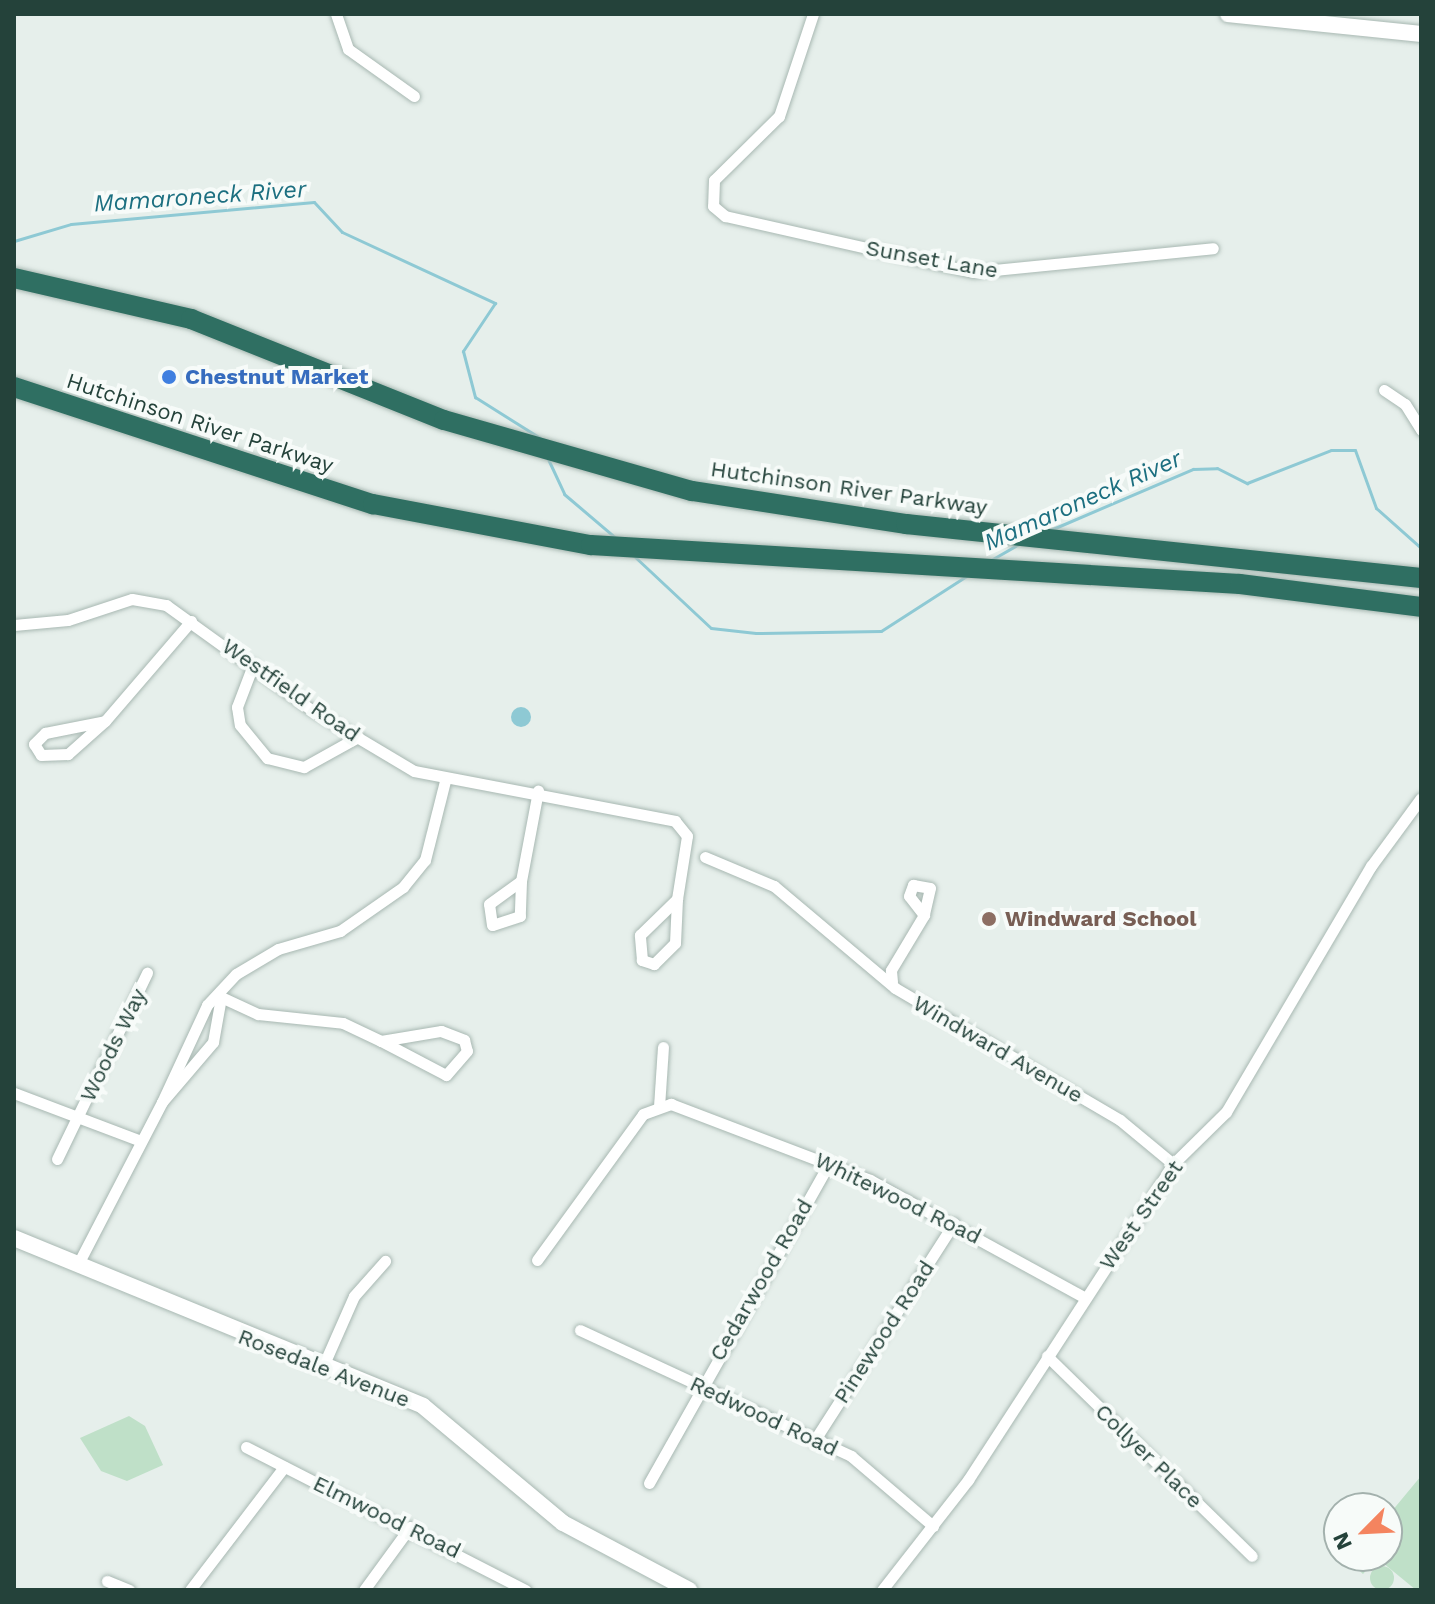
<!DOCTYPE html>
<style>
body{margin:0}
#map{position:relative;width:1435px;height:1604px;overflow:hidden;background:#e6efeb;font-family:"Work Sans",sans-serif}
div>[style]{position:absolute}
.green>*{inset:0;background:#bfe0c8}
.round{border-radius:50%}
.water>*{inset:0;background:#8ec9d4}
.stream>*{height:3px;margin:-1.5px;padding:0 1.5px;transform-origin:1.5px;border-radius:1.5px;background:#8ec9d4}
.roads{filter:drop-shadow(0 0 2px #a8b8b2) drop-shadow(0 0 2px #a8b8b2)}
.street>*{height:11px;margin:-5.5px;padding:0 5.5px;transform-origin:5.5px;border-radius:5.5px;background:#fff}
.secondary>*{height:16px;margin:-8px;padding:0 8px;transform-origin:8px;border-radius:8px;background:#fff}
.highway>*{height:20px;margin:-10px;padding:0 10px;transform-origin:10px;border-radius:10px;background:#2f6f62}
.dots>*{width:22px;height:22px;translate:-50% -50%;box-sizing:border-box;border:4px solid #f7fbf9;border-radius:50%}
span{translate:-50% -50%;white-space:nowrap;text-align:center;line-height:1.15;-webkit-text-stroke:8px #f7fbf9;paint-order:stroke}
.street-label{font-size:22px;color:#24423a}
.shop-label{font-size:22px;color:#366cbe;font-weight:700}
.left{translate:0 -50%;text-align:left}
.education-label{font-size:22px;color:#785e54;font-weight:700}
.water-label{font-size:24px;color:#1c6f80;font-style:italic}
.frame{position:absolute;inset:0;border:16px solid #24423a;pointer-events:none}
.north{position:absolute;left:1323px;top:1492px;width:80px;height:80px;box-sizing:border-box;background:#f7fbf9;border:2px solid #a3b1ad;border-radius:50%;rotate:246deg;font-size:22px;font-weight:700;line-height:32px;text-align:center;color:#24423a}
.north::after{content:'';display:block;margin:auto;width:28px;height:36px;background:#f4845f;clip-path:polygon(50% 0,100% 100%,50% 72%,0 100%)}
</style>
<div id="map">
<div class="green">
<div style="clip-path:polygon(129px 1416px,145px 1426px,163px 1465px,127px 1481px,101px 1471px,80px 1438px)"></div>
<div style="clip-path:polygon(1421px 1476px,1421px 1589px,1416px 1590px,1377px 1558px,1363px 1574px,1352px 1564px,1359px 1556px,1387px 1556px,1387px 1517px)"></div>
<div class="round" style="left:1370px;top:1566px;width:24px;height:24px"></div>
</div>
<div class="water">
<div class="round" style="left:511px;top:707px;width:20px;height:20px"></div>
</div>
<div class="stream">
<div style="left:14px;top:241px;width:59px;rotate:-16.6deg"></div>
<div style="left:71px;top:224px;width:244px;rotate:-5.2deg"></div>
<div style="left:314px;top:202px;width:41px;rotate:47deg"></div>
<div style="left:342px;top:232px;width:169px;rotate:24.9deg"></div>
<div style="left:495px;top:303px;width:58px;rotate:123.7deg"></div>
<div style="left:463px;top:351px;width:48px;rotate:75.4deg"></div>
<div style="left:475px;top:397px;width:77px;rotate:32.2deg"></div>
<div style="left:548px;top:459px;width:38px;rotate:65deg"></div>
<div style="left:564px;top:494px;width:70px;rotate:40.3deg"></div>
<div style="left:1048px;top:531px;width:158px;rotate:-23.2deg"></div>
<div style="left:1193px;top:469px;width:24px;rotate:-2deg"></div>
<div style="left:1217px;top:468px;width:34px;rotate:27deg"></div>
<div style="left:1247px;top:483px;width:90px;rotate:-21.4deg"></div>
<div style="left:1331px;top:450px;width:24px"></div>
<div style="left:1355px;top:450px;width:62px;rotate:70.1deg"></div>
<div style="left:1376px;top:508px;width:60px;rotate:41.6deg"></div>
<div style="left:634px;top:556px;width:105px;rotate:43.1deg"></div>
<div style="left:711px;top:628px;width:45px;rotate:6.3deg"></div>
<div style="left:756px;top:633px;width:125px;rotate:-0.9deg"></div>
<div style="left:881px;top:631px;width:103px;rotate:-32.8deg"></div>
<div style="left:991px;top:560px;width:32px;rotate:-30deg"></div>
</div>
<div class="roads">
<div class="street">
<div style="left:336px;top:14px;width:37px;rotate:71deg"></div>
<div style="left:348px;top:49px;width:81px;rotate:35.5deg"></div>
<div style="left:813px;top:14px;width:108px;rotate:108.4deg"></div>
<div style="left:779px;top:116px;width:91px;rotate:135.4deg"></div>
<div style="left:714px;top:180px;width:26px;rotate:92deg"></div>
<div style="left:713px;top:206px;width:16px;rotate:40deg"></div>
<div style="left:725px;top:216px;width:255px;rotate:12.7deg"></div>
<div style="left:974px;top:272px;width:240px;rotate:-5.7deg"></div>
<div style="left:1384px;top:390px;width:25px;rotate:34deg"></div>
<div style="left:1405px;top:404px;width:31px;rotate:58deg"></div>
<div style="left:14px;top:625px;width:54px;rotate:-5.3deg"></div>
<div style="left:68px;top:620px;width:67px;rotate:-18.2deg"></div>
<div style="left:132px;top:599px;width:35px;rotate:10deg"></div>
<div style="left:166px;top:605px;width:178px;rotate:35.8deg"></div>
<div style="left:310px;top:709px;width:121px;rotate:30.8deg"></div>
<div style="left:414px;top:771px;width:266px;rotate:10.8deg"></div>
<div style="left:675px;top:821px;width:19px;rotate:51deg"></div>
<div style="left:687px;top:836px;width:64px;rotate:99deg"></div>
<div style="left:253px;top:665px;width:45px;rotate:110.9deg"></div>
<div style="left:237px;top:707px;width:18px;rotate:81deg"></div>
<div style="left:240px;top:725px;width:43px;rotate:50.7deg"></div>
<div style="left:267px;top:758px;width:38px;rotate:14deg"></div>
<div style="left:304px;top:767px;width:62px;rotate:-29.1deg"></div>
<div style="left:105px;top:721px;width:50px;rotate:138.3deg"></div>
<div style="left:68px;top:754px;width:27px;rotate:178deg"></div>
<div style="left:41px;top:755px;width:13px;rotate:-122deg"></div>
<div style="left:34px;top:744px;width:16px;rotate:-45deg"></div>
<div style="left:45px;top:733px;width:61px;rotate:-11.3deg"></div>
<div style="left:105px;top:721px;width:132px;rotate:-49.3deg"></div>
<div style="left:705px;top:857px;width:75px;rotate:22.8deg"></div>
<div style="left:774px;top:886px;width:158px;rotate:40.1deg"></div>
<div style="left:895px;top:988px;width:261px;rotate:30.4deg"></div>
<div style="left:1120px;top:1120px;width:69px;rotate:39.7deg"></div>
<div style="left:521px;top:881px;width:35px;rotate:92deg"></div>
<div style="left:520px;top:916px;width:29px;rotate:162deg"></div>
<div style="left:492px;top:925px;width:21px;rotate:-98deg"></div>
<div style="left:489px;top:904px;width:39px;rotate:-36deg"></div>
<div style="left:521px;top:881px;width:92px;rotate:-79.3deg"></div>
<div style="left:913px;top:885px;width:17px;rotate:10deg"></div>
<div style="left:930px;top:888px;width:28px;rotate:103deg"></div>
<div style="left:924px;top:915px;width:24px;rotate:-128deg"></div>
<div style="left:909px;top:896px;width:12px;rotate:-70deg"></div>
<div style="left:677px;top:899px;width:44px;rotate:92.6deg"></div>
<div style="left:675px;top:943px;width:30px;rotate:135deg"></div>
<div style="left:654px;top:964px;width:13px;rotate:-162deg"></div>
<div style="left:642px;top:960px;width:25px;rotate:-95deg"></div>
<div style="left:640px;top:935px;width:52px;rotate:-44.2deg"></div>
<div style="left:892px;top:982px;width:12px;rotate:-95deg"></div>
<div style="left:891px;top:970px;width:64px;rotate:-59deg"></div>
<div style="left:221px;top:997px;width:41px;rotate:24.7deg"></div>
<div style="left:258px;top:1014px;width:85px;rotate:6deg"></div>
<div style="left:343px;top:1023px;width:42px;rotate:25.3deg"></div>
<div style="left:441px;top:1031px;width:25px;rotate:21deg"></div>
<div style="left:464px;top:1040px;width:11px;rotate:75deg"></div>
<div style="left:467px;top:1051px;width:32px;rotate:131deg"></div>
<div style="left:446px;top:1075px;width:73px;rotate:-152.4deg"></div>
<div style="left:381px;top:1041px;width:61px;rotate:-9.5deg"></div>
<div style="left:14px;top:1093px;width:136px;rotate:20.7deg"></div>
<div style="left:162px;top:1102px;width:107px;rotate:-65.1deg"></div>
<div style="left:207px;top:1005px;width:42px;rotate:-46.9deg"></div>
<div style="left:236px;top:974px;width:49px;rotate:-30.8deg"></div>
<div style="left:278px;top:949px;width:65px;rotate:-16.2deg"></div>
<div style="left:340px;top:931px;width:77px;rotate:-34.9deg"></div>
<div style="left:403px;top:887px;width:35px;rotate:-51deg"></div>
<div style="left:425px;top:860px;width:81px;rotate:-75.8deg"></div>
<div style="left:659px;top:1107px;width:60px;rotate:-86.2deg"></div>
<div style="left:57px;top:1159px;width:207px;rotate:-64.2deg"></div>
<div style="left:537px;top:1260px;width:180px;rotate:-54deg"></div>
<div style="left:643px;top:1114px;width:30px;rotate:-20deg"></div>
<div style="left:671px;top:1104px;width:213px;rotate:20.9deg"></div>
<div style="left:870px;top:1180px;width:244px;rotate:28.7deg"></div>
<div style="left:78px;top:1264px;width:182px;rotate:-62.6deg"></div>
<div style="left:162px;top:1102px;width:79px;rotate:-49.6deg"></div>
<div style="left:213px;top:1042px;width:46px;rotate:-79.9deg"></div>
<div style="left:580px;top:1330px;width:299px;rotate:24.9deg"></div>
<div style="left:851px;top:1456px;width:108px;rotate:40.5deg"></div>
<div style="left:1047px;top:1356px;width:286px;rotate:44.3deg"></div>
<div style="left:324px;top:1364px;width:74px;rotate:-66.2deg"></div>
<div style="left:354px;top:1296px;width:47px;rotate:-48.5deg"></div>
<div style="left:814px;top:1441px;width:259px;rotate:-57.3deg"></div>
<div style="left:246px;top:1447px;width:314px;rotate:27.1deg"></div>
<div style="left:649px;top:1483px;width:367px;rotate:-60.6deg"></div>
<div style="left:107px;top:1581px;width:24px;rotate:22deg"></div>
<div style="left:190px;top:1590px;width:155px;rotate:-52.6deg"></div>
<div style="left:364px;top:1590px;width:78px;rotate:-53.9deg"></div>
<div style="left:882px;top:1590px;width:140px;rotate:-52deg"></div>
<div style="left:968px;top:1480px;width:377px;rotate:-57deg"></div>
<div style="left:1173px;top:1164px;width:74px;rotate:-44.5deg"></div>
<div style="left:1226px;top:1112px;width:286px;rotate:-59.5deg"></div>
<div style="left:1371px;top:866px;width:84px;rotate:-53.7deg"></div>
</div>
<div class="secondary">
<div style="left:1228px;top:14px;width:194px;rotate:5.9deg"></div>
<div style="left:14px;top:1238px;width:442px;rotate:22.3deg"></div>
<div style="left:423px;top:1406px;width:182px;rotate:39.9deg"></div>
<div style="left:563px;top:1523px;width:143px;rotate:28deg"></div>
</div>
<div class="highway">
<div style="left:14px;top:278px;width:182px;rotate:13deg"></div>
<div style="left:191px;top:319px;width:272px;rotate:21.8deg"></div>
<div style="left:444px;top:420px;width:258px;rotate:16deg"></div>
<div style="left:692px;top:491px;width:217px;rotate:8.8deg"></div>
<div style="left:906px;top:524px;width:518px;rotate:5.99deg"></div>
<div style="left:14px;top:387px;width:378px;rotate:18.1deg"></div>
<div style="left:373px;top:504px;width:222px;rotate:10.7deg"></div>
<div style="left:591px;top:545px;width:650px;rotate:3.44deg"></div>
<div style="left:1240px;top:584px;width:182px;rotate:7.2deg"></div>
</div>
</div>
<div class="dots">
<div style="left:169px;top:377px;background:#3f7fe0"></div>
<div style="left:989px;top:919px;background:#8d6e63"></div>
</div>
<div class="street-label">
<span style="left:932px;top:259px;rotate:10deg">Sunset Lane</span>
<span style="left:200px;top:423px;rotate:18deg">Hutchinson River Parkway</span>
<span style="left:849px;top:488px;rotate:8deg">Hutchinson River Parkway</span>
<span style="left:291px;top:690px;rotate:35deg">Westfield Road</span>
<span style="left:113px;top:1045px;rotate:-64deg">Woods Way</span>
<span style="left:998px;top:1049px;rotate:30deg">Windward Avenue</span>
<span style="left:898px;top:1198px;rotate:26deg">Whitewood Road</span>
<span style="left:1141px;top:1215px;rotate:-55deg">West Street</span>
<span style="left:761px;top:1280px;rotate:-60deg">Cedarwood Road</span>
<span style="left:884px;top:1332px;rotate:-57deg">Pinewood Road</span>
<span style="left:324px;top:1368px;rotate:21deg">Rosedale Avenue</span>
<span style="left:764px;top:1416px;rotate:25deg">Redwood Road</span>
<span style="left:1149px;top:1456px;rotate:44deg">Collyer Place</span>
<span style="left:387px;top:1517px;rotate:26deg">Elmwood Road</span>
</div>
<div class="shop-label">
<span class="left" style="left:185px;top:377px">Chestnut Market</span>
</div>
<div class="education-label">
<span class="left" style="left:1005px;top:919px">Windward School</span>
</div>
<div class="water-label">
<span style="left:200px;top:197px;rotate:-4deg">Mamaroneck River</span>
<span style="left:1083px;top:501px;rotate:-24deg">Mamaroneck River</span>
</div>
<div class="frame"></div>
<div class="north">N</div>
</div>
